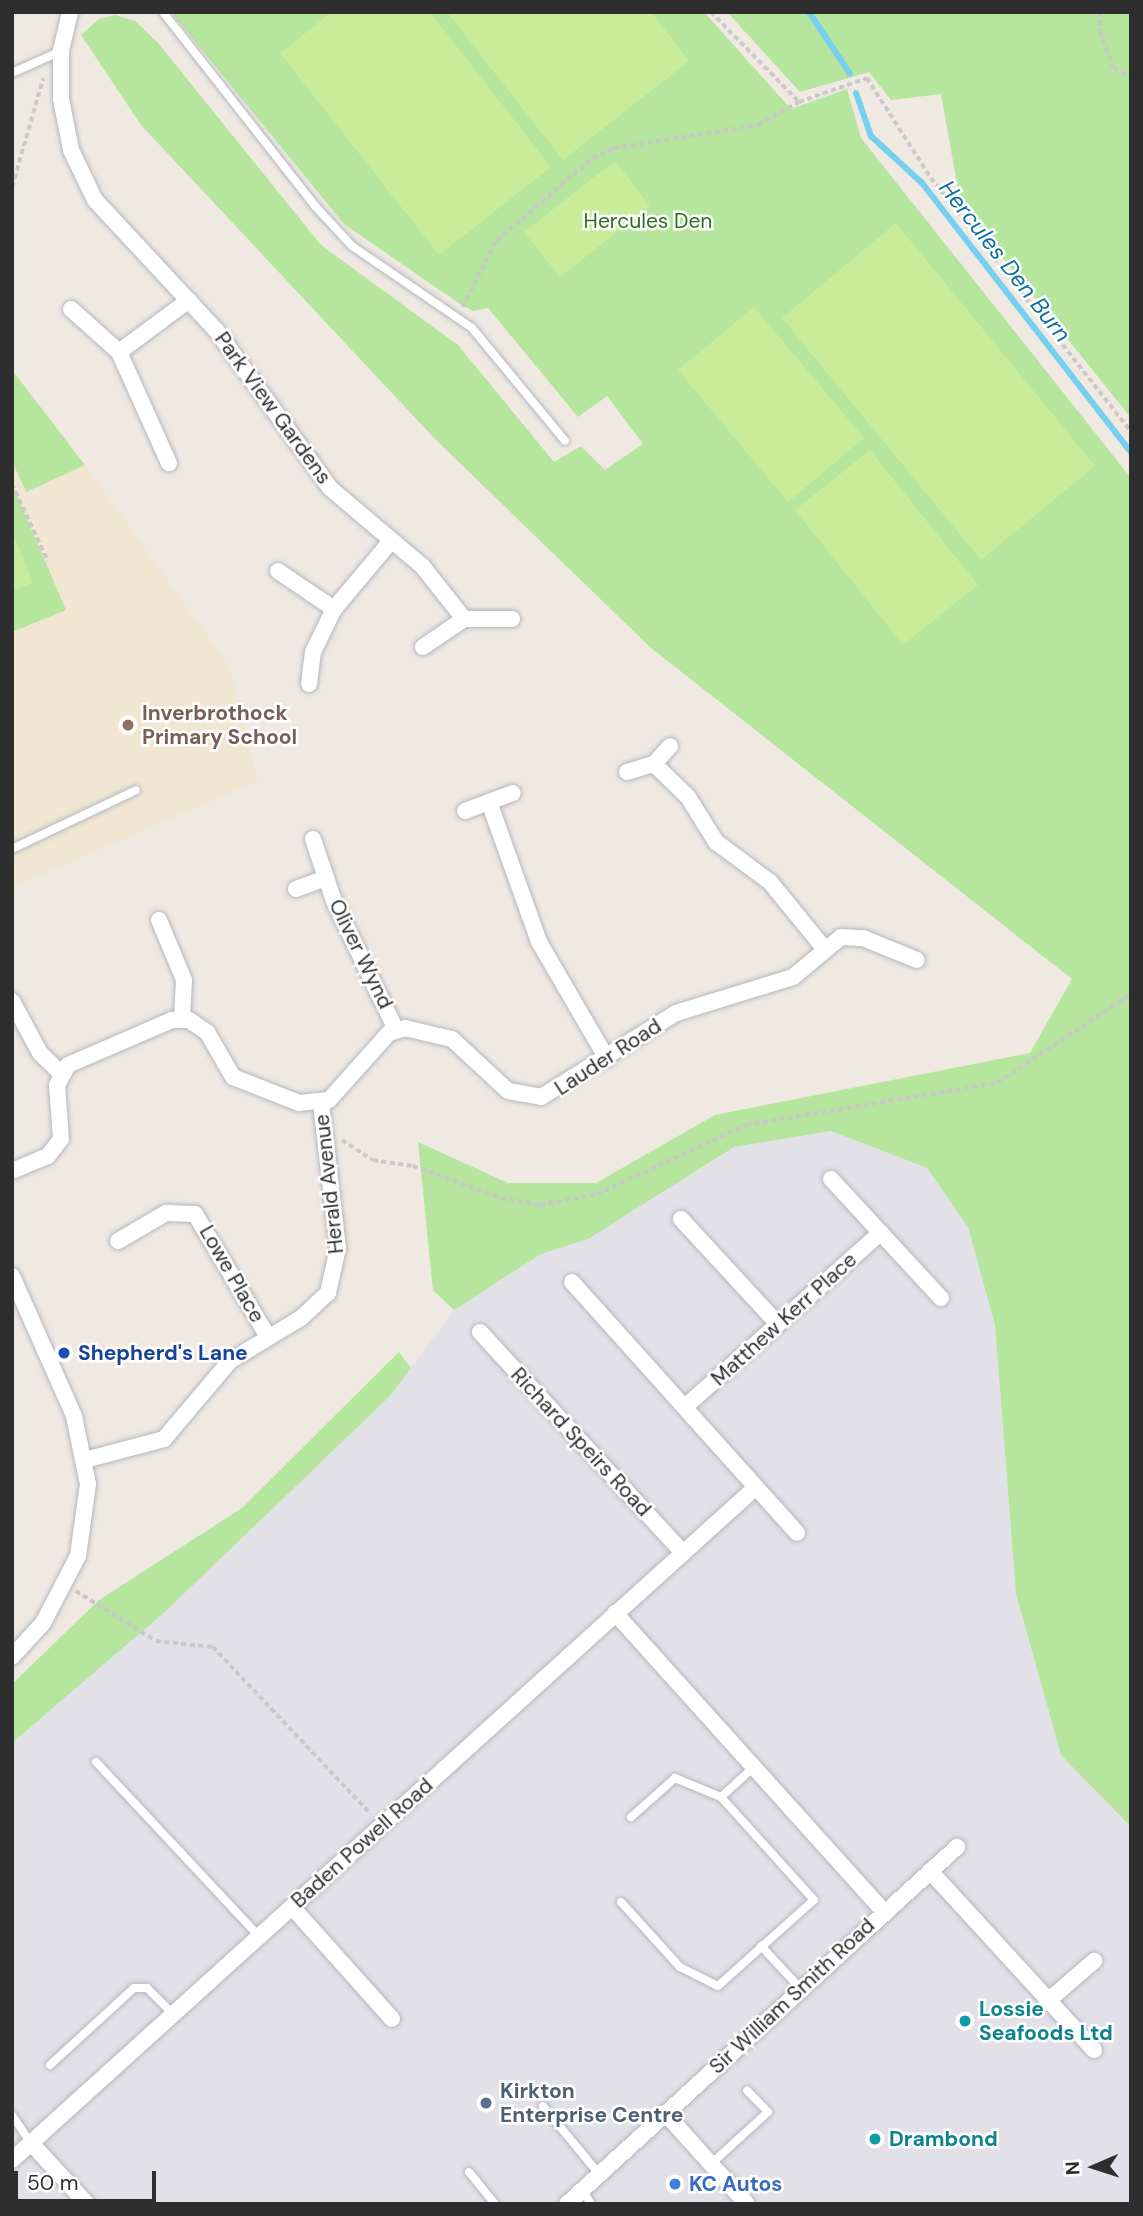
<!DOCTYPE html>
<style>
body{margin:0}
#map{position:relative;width:1143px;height:2216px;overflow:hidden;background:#efe9e1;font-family:"DM Sans",sans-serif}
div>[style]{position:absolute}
.industrial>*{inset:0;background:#e3e1e8}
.education>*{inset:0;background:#f0e6d1}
.green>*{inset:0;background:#b6e59e}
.pitch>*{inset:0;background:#c9ec9a}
.stream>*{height:6px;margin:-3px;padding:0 3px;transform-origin:3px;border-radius:3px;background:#75cff0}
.path>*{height:3.5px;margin-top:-1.75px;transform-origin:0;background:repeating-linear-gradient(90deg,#c9c9c9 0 5px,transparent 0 8.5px)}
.roads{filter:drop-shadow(0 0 2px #b4b7c1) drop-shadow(0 0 2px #b4b7c1)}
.lane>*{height:8px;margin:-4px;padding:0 4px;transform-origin:4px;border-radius:4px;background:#fff}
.street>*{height:16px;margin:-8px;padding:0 8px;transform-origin:8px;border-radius:8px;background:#fff}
.dots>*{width:19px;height:19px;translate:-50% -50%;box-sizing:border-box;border:4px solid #fff;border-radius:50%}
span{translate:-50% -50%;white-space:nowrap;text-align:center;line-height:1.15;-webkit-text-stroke:5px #fff;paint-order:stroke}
.park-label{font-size:21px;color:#2c6e1b}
.street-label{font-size:21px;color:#2e2e2e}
.education-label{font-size:21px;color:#785e54;font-weight:700}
.left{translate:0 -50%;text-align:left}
.transit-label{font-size:21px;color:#164399;font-weight:700}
.culture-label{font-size:21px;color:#0d838f;font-weight:700}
.service-label{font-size:21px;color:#4e5e75;font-weight:700}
.shop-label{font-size:21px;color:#366cbe;font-weight:700}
.water-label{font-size:23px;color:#0d6fa3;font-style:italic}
.frame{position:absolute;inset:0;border:14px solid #2e2e2e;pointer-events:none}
.north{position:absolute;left:1059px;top:2132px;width:70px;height:70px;-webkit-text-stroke:5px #fff;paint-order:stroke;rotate:267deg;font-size:19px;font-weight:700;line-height:28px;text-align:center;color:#2e2e2e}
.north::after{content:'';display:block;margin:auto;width:24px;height:32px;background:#2e2e2e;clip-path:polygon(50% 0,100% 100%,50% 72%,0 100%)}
.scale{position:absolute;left:14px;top:2171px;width:142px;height:32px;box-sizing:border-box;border:4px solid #2e2e2e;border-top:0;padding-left:9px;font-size:21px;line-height:24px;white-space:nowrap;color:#2e2e2e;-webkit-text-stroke:5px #fff;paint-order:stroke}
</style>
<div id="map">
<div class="industrial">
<div style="clip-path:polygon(831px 1131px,927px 1168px,968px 1227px,995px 1325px,1016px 1594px,1061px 1755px,1131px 1827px,1131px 2204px,12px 2204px,12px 1743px,166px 1611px,390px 1396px,454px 1310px,541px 1254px,588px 1239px,734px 1147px)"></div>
</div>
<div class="education">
<div style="clip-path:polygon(12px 461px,26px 492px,85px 465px,231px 669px,258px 781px,12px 887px)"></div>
</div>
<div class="green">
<div style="clip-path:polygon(171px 12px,704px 12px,791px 109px,847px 89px,861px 138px,1131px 478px,1131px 1827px,1061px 1755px,1016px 1594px,995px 1325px,968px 1227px,927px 1168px,831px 1131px,734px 1147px,588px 1239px,541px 1254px,454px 1310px,433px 1290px,418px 1142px,508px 1183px,596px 1183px,715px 1115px,1030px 1053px,1072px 979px,651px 648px,435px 439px,141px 125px,81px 35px,99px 19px,115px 15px,135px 21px,158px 43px,321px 245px,458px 345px,554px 462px,581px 446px,605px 470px,643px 444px,607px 396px,578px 417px,488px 308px,473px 311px,460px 304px,344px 224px)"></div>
<div style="clip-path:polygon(727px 12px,1131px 12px,1131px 418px,961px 206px,941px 94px,891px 100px,869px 72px,800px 92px)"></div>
<div style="clip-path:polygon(12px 370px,85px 465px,26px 492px,12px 461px)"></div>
<div style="clip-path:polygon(12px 484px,66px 610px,12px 632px)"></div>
<div style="clip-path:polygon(399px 1352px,411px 1368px,390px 1396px,166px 1611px,12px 1743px,12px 1684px,99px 1600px,242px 1508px)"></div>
</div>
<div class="pitch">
<div style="clip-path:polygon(332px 12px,430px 12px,551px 167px,439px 255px,280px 53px)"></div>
<div style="clip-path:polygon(447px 12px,651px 12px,689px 61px,563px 160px)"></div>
<div style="clip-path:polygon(615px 161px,650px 206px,560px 277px,524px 232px)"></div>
<div style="clip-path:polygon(896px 223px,1095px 466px,981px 560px,782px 318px)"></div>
<div style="clip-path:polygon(754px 307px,864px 438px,788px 502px,678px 370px)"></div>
<div style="clip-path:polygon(870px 450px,978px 585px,903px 645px,795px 510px)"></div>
<div style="clip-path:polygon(12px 531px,33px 583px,12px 591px)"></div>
</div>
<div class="stream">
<div style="left:809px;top:12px;width:74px;rotate:56.5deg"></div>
<div style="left:856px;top:93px;width:46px;rotate:70.8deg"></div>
<div style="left:871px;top:136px;width:69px;rotate:42.7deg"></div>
<div style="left:922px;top:183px;width:341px;rotate:52.2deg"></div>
</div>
<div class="path">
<div style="left:711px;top:12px;width:126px;rotate:45.6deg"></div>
<div style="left:1101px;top:12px;width:20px;rotate:93deg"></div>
<div style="left:1100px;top:32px;width:39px;rotate:69deg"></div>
<div style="left:1114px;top:68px;width:20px;rotate:30deg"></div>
<div style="left:12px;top:187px;width:113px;rotate:-74.1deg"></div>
<div style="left:462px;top:307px;width:74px;rotate:-62.7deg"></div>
<div style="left:496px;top:241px;width:128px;rotate:-40.6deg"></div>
<div style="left:593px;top:158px;width:23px;rotate:-25deg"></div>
<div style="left:614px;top:148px;width:146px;rotate:-9.1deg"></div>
<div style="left:758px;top:125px;width:47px;rotate:-29.3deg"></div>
<div style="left:799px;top:102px;width:72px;rotate:-19.4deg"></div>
<div style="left:867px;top:78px;width:119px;rotate:57.4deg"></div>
<div style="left:931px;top:178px;width:323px;rotate:51.7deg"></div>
<div style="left:12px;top:484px;width:85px;rotate:64.9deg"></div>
<div style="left:342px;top:1140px;width:37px;rotate:33deg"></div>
<div style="left:373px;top:1160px;width:40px;rotate:8.5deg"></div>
<div style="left:413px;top:1166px;width:94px;rotate:20deg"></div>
<div style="left:501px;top:1198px;width:40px;rotate:10deg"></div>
<div style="left:540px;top:1205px;width:58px;rotate:-10.9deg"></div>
<div style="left:597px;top:1194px;width:164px;rotate:-24.8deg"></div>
<div style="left:746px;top:1125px;width:254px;rotate:-9.5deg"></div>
<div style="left:997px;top:1083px;width:161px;rotate:-33.6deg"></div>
<div style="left:76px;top:1591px;width:94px;rotate:32deg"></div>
<div style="left:156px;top:1641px;width:57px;rotate:6deg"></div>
<div style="left:213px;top:1647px;width:230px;rotate:46.6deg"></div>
</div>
<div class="roads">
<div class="lane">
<div style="left:163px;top:12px;width:246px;rotate:51.9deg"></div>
<div style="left:315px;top:206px;width:54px;rotate:47.2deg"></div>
<div style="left:352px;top:246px;width:145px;rotate:34.3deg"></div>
<div style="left:472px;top:328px;width:146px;rotate:50.5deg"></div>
<div style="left:12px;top:73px;width:54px;rotate:-24.2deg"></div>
<div style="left:12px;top:849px;width:137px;rotate:-25.4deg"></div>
<div style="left:96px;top:1762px;width:238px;rotate:46.9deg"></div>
<div style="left:721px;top:1797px;width:45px;rotate:-42.3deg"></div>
<div style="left:621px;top:1902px;width:88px;rotate:47.8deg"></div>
<div style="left:680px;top:1967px;width:42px;rotate:26.6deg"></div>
<div style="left:718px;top:1986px;width:129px;rotate:-41.9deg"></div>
<div style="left:814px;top:1900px;width:139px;rotate:-132.1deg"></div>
<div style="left:721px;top:1797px;width:50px;rotate:-157.6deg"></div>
<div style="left:675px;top:1778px;width:59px;rotate:138.4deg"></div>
<div style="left:761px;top:1946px;width:57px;rotate:47.1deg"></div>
<div style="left:50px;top:2065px;width:114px;rotate:-42.5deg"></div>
<div style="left:134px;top:1988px;width:13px"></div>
<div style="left:147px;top:1988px;width:37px;rotate:45deg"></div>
<div style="left:543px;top:2106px;width:88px;rotate:50.5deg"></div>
<div style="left:12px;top:2115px;width:34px;rotate:56deg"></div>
<div style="left:711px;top:2164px;width:77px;rotate:-42.4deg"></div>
<div style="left:768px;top:2112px;width:30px;rotate:-134deg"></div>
<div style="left:469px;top:2172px;width:41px;rotate:50.9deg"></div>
<div style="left:582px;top:2190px;width:17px;rotate:57deg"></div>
</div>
<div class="street">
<div style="left:70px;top:12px;width:40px;rotate:103deg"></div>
<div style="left:61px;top:51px;width:48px;rotate:90deg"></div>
<div style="left:61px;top:99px;width:52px;rotate:78.9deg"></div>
<div style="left:71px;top:150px;width:55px;rotate:64.4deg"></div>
<div style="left:95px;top:200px;width:178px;rotate:47.1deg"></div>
<div style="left:216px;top:330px;width:195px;rotate:54.2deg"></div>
<div style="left:330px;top:488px;width:122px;rotate:40.3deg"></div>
<div style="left:423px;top:567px;width:66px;rotate:51.7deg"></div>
<div style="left:71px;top:309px;width:64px;rotate:41.9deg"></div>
<div style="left:119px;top:352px;width:122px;rotate:65.8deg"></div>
<div style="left:119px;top:352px;width:87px;rotate:-36.6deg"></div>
<div style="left:278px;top:571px;width:68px;rotate:34.2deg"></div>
<div style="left:423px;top:647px;width:50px;rotate:-34.3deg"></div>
<div style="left:464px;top:619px;width:48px"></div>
<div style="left:309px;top:684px;width:32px;rotate:-83deg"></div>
<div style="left:313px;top:652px;width:48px;rotate:-64deg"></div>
<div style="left:334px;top:609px;width:87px;rotate:-50.1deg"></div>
<div style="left:654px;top:764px;width:47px;rotate:44.1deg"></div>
<div style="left:688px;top:797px;width:53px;rotate:58.1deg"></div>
<div style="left:716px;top:842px;width:67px;rotate:36.5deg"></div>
<div style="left:770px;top:882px;width:84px;rotate:50.8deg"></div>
<div style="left:627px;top:772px;width:28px;rotate:-17deg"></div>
<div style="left:654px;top:764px;width:24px;rotate:-48deg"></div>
<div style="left:489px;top:802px;width:149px;rotate:70.3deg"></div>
<div style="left:539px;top:942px;width:135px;rotate:59.8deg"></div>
<div style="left:465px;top:811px;width:51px;rotate:-20.6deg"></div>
<div style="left:313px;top:839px;width:65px;rotate:71.3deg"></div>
<div style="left:334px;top:901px;width:143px;rotate:64.3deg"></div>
<div style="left:296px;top:889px;width:32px;rotate:-20deg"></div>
<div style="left:159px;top:920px;width:65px;rotate:67.4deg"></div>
<div style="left:184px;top:980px;width:39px;rotate:93deg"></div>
<div style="left:12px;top:1001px;width:59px;rotate:61.7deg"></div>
<div style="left:40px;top:1053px;width:29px;rotate:44deg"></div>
<div style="left:12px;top:1171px;width:39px;rotate:-23deg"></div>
<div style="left:48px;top:1156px;width:21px;rotate:-53deg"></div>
<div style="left:61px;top:1139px;width:54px;rotate:-94.2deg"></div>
<div style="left:57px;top:1085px;width:23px;rotate:-61deg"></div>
<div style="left:68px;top:1065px;width:113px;rotate:-23.4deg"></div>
<div style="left:172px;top:1020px;width:17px"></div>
<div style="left:189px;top:1020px;width:22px;rotate:34deg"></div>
<div style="left:207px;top:1032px;width:52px;rotate:60deg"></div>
<div style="left:233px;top:1077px;width:71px;rotate:21.5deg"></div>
<div style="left:299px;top:1103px;width:30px;rotate:-6deg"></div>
<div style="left:329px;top:1100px;width:90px;rotate:-48.2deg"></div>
<div style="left:389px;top:1033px;width:17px;rotate:-17deg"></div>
<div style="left:405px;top:1028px;width:48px;rotate:13.2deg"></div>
<div style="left:452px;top:1039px;width:76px;rotate:42.9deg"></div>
<div style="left:508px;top:1091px;width:34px;rotate:10deg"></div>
<div style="left:541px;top:1097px;width:159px;rotate:-31.9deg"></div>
<div style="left:676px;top:1013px;width:122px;rotate:-17.1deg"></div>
<div style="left:793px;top:977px;width:62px;rotate:-39.8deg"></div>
<div style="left:841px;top:937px;width:22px;rotate:3deg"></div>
<div style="left:863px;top:938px;width:58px;rotate:22.2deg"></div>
<div style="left:831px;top:1179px;width:162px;rotate:47.3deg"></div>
<div style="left:681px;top:1219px;width:143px;rotate:47.3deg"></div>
<div style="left:118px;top:1241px;width:56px;rotate:-30.3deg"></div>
<div style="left:166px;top:1213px;width:29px;rotate:2deg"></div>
<div style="left:195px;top:1214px;width:143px;rotate:59.3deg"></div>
<div style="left:12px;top:1276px;width:153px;rotate:66.1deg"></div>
<div style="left:74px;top:1416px;width:69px;rotate:78.4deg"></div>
<div style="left:88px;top:1484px;width:73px;rotate:97.9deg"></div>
<div style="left:78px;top:1556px;width:76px;rotate:117.6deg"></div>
<div style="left:43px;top:1623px;width:46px;rotate:132.4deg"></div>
<div style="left:572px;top:1282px;width:337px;rotate:48.1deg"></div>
<div style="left:480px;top:1332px;width:299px;rotate:47.4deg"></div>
<div style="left:686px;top:1406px;width:261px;rotate:-41.7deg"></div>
<div style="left:85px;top:1460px;width:82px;rotate:-14.9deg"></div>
<div style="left:164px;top:1439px;width:102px;rotate:-49.8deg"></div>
<div style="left:230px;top:1361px;width:83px;rotate:-31.2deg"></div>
<div style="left:301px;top:1318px;width:37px;rotate:-43deg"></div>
<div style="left:328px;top:1293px;width:46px;rotate:-77.5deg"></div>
<div style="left:338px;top:1248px;width:145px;rotate:-96.7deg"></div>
<div style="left:615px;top:1613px;width:401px;rotate:48deg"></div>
<div style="left:930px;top:1871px;width:243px;rotate:47.5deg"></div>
<div style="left:292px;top:1907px;width:150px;rotate:48.2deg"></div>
<div style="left:1049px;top:2000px;width:60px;rotate:-40.9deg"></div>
<div style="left:665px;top:2113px;width:122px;rotate:48deg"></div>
<div style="left:31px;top:2143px;width:83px;rotate:47.4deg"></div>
<div style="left:12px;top:2160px;width:1002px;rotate:-42.13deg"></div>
<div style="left:567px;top:2204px;width:529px;rotate:-42.47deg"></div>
</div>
</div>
<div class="dots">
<div style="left:128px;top:725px;background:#8d6e63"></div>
<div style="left:64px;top:1353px;background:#1a4fb4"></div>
<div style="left:965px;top:2021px;background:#0f9aa8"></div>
<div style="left:486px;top:2103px;background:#5c6f8a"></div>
<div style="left:875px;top:2139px;background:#0f9aa8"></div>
<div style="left:675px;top:2184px;background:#3f7fe0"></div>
</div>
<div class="park-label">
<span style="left:648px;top:221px">Hercules Den</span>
</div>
<div class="street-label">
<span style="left:273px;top:408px;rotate:54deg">Park View Gardens</span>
<span style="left:361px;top:954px;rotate:64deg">Oliver Wynd</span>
<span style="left:608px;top:1057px;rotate:-33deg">Lauder Road</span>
<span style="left:329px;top:1184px;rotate:-96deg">Herald Avenue</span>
<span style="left:232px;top:1274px;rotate:60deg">Lowe Place</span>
<span style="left:784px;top:1319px;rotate:-42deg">Matthew Kerr Place</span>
<span style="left:581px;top:1442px;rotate:47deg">Richard Speirs Road</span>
<span style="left:362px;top:1843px;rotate:-42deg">Baden Powell Road</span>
<span style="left:792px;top:1996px;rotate:-43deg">Sir William Smith Road</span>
</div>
<div class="education-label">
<span class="left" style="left:142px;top:725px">Inverbrothock<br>Primary School</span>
</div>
<div class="transit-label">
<span class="left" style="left:78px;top:1353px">Shepherd's Lane</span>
</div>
<div class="culture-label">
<span class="left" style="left:979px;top:2021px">Lossie<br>Seafoods Ltd</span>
<span class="left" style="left:889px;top:2139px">Drambond</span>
</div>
<div class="service-label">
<span class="left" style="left:500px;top:2103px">Kirkton<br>Enterprise Centre</span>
</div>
<div class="shop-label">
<span class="left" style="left:689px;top:2184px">KC Autos</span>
</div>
<div class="water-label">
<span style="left:1005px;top:261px;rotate:52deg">Hercules Den Burn</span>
</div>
<div class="frame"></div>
<div class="north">N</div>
<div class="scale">50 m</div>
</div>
